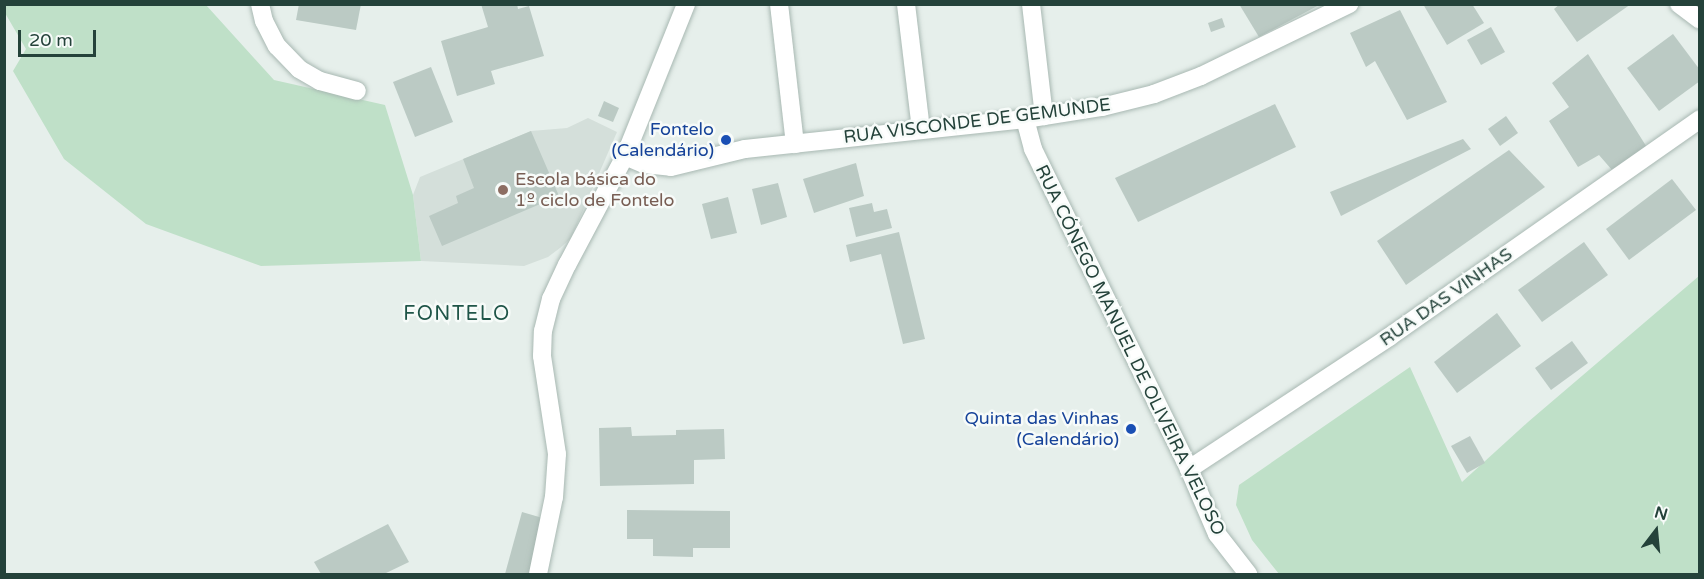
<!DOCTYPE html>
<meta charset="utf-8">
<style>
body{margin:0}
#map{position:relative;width:1704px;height:579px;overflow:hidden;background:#e6efeb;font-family:"Varela Round",sans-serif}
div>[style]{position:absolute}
.built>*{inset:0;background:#d4dfda}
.green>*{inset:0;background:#bfe0c8}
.building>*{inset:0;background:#bbcac4}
.roads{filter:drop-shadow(0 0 2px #a8b8b2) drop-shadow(0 0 2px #a8b8b2)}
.minor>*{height:18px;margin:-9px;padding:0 9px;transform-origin:9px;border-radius:9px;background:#fff}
.tertiary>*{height:18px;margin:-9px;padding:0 9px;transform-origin:9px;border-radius:9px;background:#fff}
.dots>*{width:16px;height:16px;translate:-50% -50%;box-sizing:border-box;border:3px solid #f7fbf9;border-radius:50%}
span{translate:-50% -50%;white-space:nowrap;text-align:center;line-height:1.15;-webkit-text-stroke:5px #f7fbf9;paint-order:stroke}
.street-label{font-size:18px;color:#24423a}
.transit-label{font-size:18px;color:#164399}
.right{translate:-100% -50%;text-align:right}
.education-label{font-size:18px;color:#785e54}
.left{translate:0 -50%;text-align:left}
.neighbourhood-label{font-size:20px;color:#1f5548;letter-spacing:1.5px}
.frame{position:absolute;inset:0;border:6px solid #24423a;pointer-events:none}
.north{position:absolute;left:1626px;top:501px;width:60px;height:60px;-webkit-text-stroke:4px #f7fbf9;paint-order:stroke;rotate:16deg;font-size:16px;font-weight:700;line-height:24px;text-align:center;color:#24423a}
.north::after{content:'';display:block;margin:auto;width:21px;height:27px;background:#24423a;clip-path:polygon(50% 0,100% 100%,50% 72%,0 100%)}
.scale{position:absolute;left:18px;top:30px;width:78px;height:27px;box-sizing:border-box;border:3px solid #24423a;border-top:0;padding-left:8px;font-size:18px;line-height:21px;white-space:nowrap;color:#24423a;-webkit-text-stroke:4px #f7fbf9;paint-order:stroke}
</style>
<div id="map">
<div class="built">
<div style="clip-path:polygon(588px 118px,617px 132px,571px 238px,560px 248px,548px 257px,524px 266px,421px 261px,413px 195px,420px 177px,531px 131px,567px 128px)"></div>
</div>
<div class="green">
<div style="clip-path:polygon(4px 5px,206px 5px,274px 80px,385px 105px,413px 195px,421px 261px,261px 266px,146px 224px,64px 159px,13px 71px,26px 49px,5px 13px)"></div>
<div style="clip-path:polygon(1699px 276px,1699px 574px,1279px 574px,1252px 540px,1236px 505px,1239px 485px,1410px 367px,1462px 482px,1528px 422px)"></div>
</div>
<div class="building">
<div style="clip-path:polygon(299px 4px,361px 4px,356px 30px,296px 20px)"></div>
<div style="clip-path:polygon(481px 4px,517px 4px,518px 9px,529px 6px,544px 56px,491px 71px,495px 84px,457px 96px,441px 41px,488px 27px)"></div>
<div style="clip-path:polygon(1239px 4px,1321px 4px,1259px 37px)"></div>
<div style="clip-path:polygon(1423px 4px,1472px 4px,1484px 23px,1447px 45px)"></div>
<div style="clip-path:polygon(1560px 4px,1631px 4px,1577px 42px,1554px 9px)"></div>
<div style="clip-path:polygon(1400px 10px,1447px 102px,1407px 120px,1375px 61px,1366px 67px,1350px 33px)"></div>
<div style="clip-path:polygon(1222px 18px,1225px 27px,1211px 32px,1208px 23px)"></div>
<div style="clip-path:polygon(1491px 27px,1505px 52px,1481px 65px,1467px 40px)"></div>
<div style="clip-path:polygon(1673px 34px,1700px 70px,1700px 81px,1659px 111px,1627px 68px)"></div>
<div style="clip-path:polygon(1588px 54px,1648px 149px,1612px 170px,1599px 155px,1578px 167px,1549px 121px,1569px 107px,1552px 83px)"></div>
<div style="clip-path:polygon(431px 67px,453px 122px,415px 137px,393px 82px)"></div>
<div style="clip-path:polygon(604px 101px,619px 108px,613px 122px,598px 116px)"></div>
<div style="clip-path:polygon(1275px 104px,1296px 147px,1138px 222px,1115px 178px)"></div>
<div style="clip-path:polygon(1506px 116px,1518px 133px,1500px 146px,1488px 129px)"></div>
<div style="clip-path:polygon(531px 131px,559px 196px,442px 246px,429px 216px,458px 203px,456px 196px,474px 188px,463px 159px)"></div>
<div style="clip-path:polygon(1463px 139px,1471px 149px,1341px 216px,1330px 192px)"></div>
<div style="clip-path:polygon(1509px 150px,1545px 187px,1406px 285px,1377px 241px)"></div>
<div style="clip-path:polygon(856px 163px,864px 196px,814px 213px,803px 179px)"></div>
<div style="clip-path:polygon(1672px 179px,1696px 210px,1629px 260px,1606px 229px)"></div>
<div style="clip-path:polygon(778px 183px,787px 217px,761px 225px,752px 189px)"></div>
<div style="clip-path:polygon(728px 197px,737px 233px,711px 239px,702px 204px)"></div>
<div style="clip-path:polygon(872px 203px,874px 212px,887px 209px,892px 228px,856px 237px,849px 208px)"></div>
<div style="clip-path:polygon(899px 232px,925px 339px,903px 344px,881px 254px,850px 262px,846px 245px)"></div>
<div style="clip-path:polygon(1584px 242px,1608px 275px,1542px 322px,1518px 290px)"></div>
<div style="clip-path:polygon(1497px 313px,1521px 346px,1457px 393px,1434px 362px)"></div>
<div style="clip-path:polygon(1572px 341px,1588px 363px,1551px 390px,1535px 368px)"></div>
<div style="clip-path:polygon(631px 427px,632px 436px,676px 435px,676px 430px,724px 429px,725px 459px,694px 460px,694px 484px,600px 486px,599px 428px)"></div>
<div style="clip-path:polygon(1470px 436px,1485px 463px,1467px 473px,1451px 446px)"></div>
<div style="clip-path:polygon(627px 510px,730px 511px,730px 548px,693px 548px,693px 557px,653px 556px,653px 539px,627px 539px)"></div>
<div style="clip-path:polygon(522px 512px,546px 519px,531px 574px,505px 574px)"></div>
<div style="clip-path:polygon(388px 524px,409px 562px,384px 574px,321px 574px,314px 562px)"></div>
</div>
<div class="roads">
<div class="minor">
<div style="left:260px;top:4px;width:17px;rotate:77deg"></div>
<div style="left:264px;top:21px;width:28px;rotate:63deg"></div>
<div style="left:277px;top:46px;width:32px;rotate:46deg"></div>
<div style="left:299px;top:69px;width:24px;rotate:30deg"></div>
<div style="left:320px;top:81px;width:38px;rotate:15deg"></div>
<div style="left:779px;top:4px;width:141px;rotate:83.5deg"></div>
<div style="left:906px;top:4px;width:126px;rotate:83.2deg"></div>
<div style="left:1031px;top:4px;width:113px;rotate:83.4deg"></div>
<div style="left:1679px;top:4px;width:26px;rotate:37deg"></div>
<div style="left:1025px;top:119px;width:78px;rotate:-8.9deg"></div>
<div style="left:1102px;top:107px;width:54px;rotate:-14deg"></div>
<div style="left:1154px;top:94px;width:50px;rotate:-21deg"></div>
<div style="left:1201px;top:76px;width:165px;rotate:-25.9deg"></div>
<div style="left:625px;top:156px;width:164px;rotate:-68.1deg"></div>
<div style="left:1189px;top:469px;width:240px;rotate:-33.4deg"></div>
<div style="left:1389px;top:337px;width:380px;rotate:-35deg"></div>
</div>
<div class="tertiary">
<div style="left:538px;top:574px;width:79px;rotate:-78.3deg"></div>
<div style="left:554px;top:497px;width:43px;rotate:-86deg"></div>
<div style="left:557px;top:454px;width:99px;rotate:-98.7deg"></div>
<div style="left:542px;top:356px;width:25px;rotate:-88deg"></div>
<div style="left:543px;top:331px;width:33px;rotate:-76deg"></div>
<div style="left:551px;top:299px;width:38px;rotate:-65deg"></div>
<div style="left:567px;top:265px;width:123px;rotate:-62deg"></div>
<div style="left:625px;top:156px;width:21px;rotate:23deg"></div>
<div style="left:644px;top:164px;width:27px;rotate:6deg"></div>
<div style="left:671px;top:167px;width:76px;rotate:-13.7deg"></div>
<div style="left:745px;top:149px;width:282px;rotate:-6.1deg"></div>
<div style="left:1025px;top:119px;width:31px;rotate:75deg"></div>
<div style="left:1033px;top:149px;width:356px;rotate:64deg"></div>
<div style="left:1189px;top:469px;width:71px;rotate:66.7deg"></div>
<div style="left:1217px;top:534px;width:51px;rotate:52.2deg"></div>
</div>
</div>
<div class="dots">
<div style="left:726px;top:140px;background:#1a4fb4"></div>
<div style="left:503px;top:190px;background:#8d6e63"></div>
<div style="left:1131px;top:429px;background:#1a4fb4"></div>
</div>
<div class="street-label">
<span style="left:977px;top:121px;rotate:-7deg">RUA VISCONDE DE GEMUNDE</span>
<span style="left:1446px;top:297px;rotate:-35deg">RUA DAS VINHAS</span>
<span style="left:1130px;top:350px;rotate:64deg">RUA CÓNEGO MANUEL DE OLIVEIRA VELOSO</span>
</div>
<div class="transit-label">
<span class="right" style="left:714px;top:140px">Fontelo<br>(Calendário)</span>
<span class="right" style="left:1119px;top:429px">Quinta das Vinhas<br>(Calendário)</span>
</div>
<div class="education-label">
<span class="left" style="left:515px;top:190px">Escola básica do<br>1º ciclo de Fontelo</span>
</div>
<div class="neighbourhood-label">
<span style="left:457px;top:314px">FONTELO</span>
</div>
<div class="frame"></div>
<div class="north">N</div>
<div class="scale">20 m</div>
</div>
